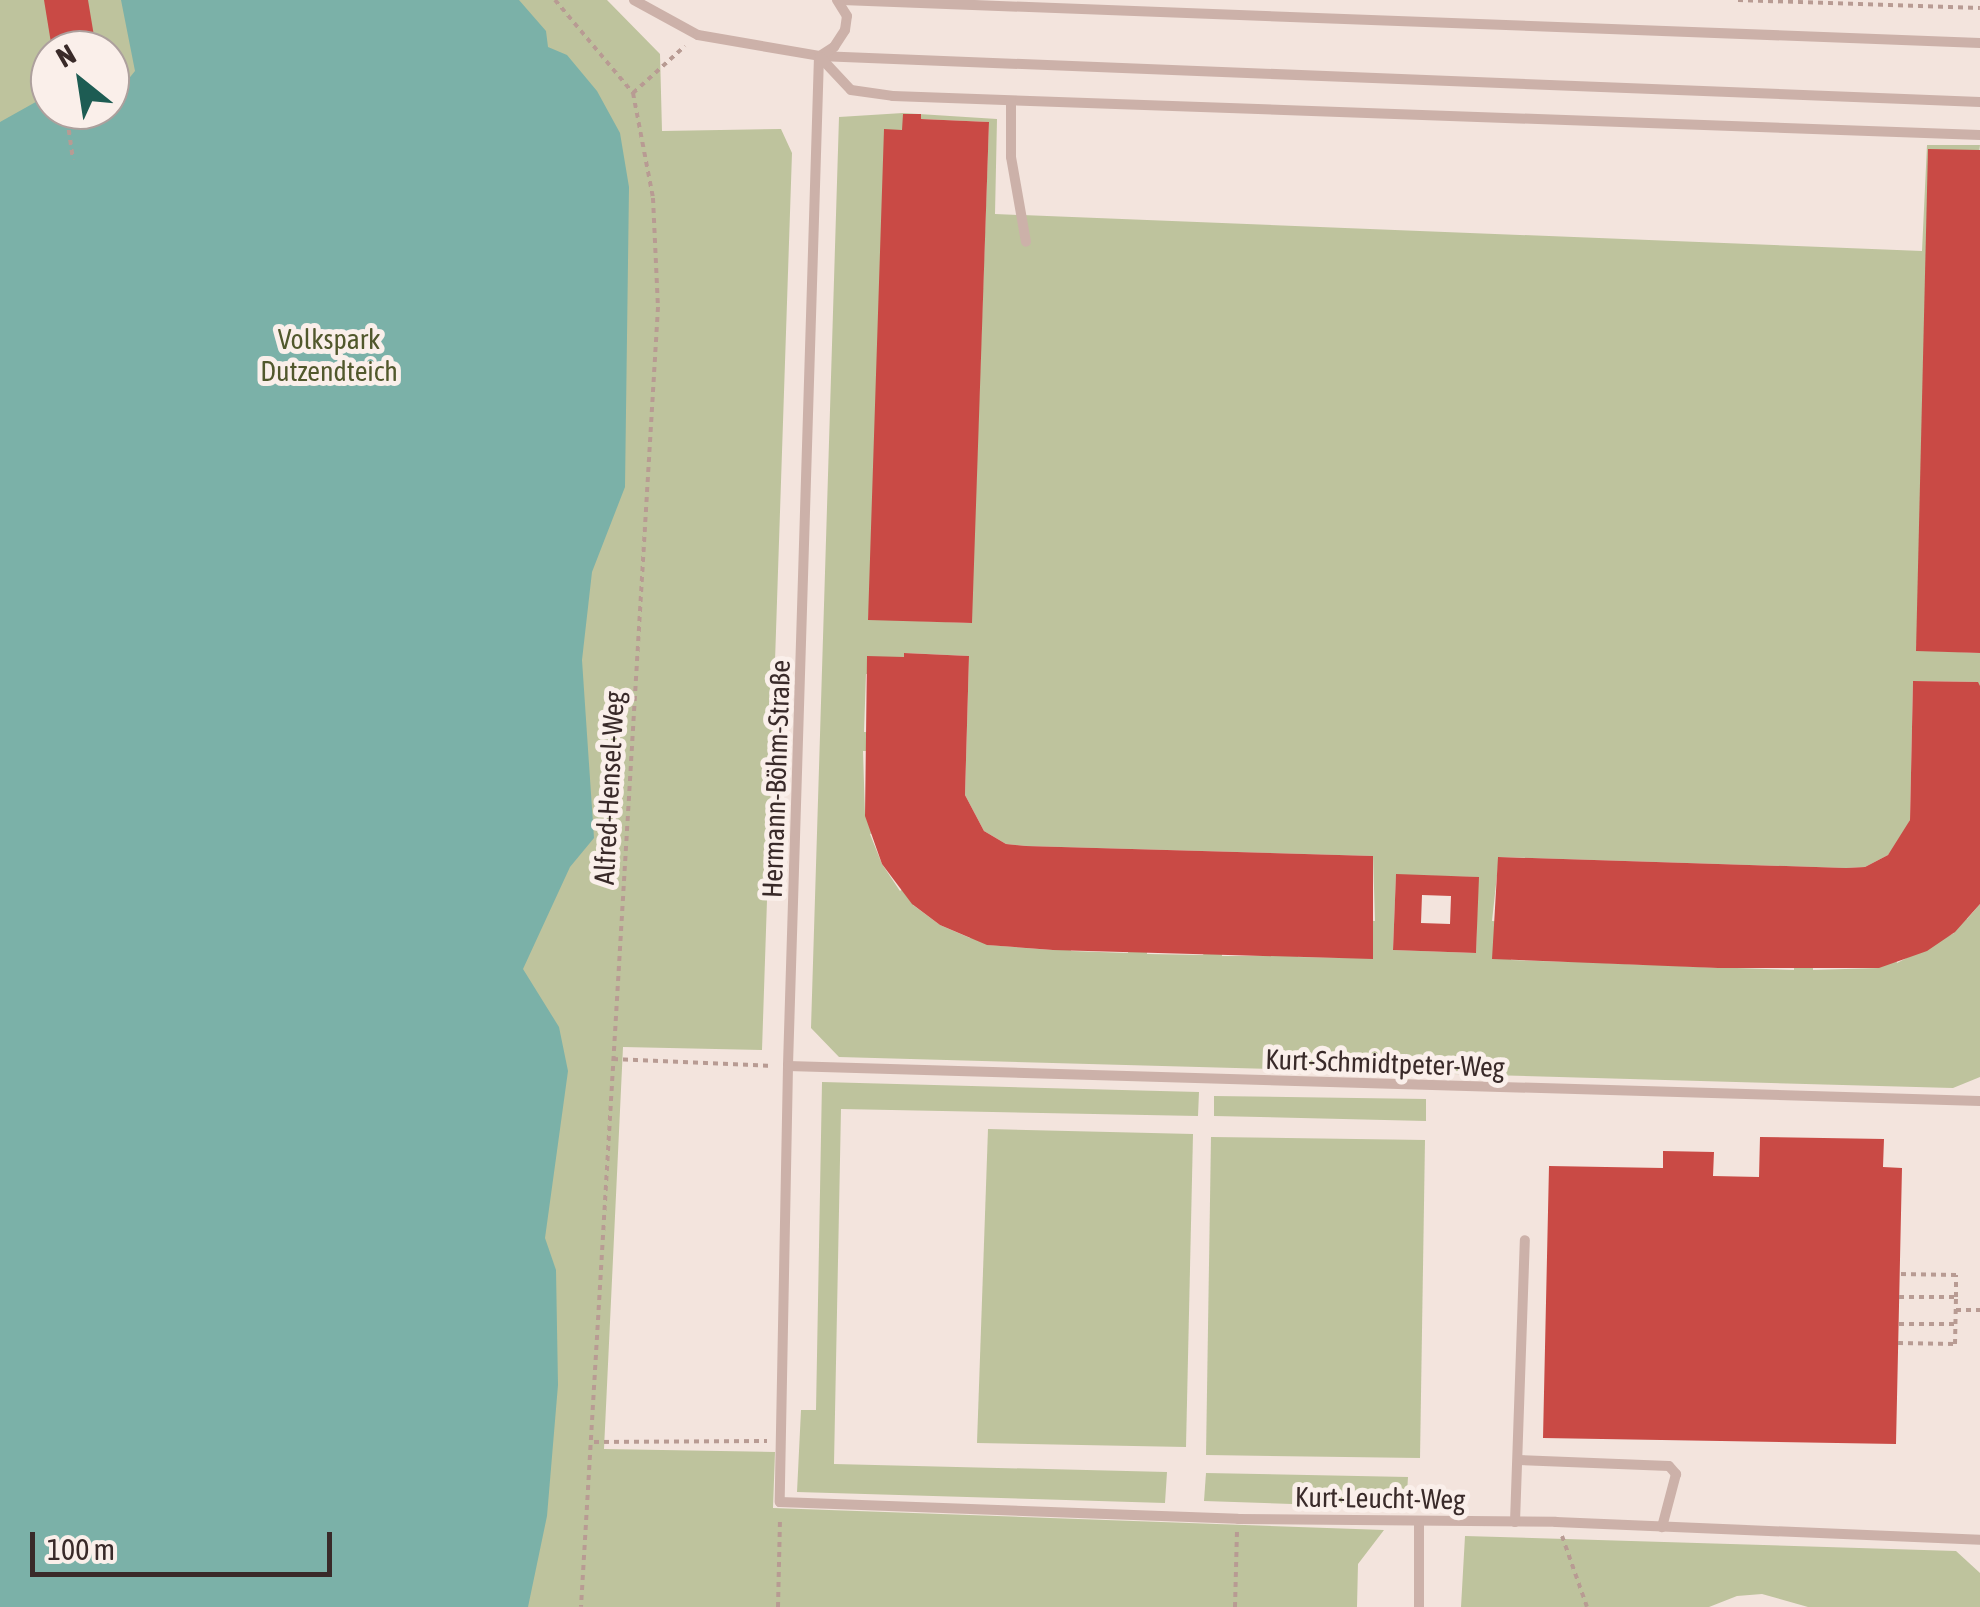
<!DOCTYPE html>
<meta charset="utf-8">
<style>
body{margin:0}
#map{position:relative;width:1980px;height:1607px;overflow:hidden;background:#f3e4dd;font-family:"Asap Condensed",sans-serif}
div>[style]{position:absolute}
.green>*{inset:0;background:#bec39d}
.water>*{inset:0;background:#7bb1a8}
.building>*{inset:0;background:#c94a45}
.path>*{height:4px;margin-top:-2px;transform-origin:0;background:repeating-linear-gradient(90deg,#b89b93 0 5px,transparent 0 10px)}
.lane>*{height:10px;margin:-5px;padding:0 5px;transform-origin:5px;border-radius:5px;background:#ccb1a9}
span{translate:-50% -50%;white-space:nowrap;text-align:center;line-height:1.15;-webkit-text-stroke:10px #faefea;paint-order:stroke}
.park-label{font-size:28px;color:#51582c}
.street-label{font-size:28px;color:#392a29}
.north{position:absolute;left:30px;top:30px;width:100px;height:100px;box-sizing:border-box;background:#faefea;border:2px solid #ada09d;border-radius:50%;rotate:330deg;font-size:28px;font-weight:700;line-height:40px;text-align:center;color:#392a29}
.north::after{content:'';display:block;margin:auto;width:35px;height:45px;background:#1d5c53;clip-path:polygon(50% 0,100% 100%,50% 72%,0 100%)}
.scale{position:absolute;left:30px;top:1532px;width:302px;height:45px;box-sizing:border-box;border:5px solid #392a29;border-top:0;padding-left:12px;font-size:30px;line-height:35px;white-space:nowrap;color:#392a29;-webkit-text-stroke:8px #faefea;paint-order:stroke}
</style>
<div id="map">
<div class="green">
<div style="clip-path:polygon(evenodd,0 0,607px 0,660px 54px,662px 131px,781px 129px,792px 153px,762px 1050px,623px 1047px,604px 1449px,775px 1452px,773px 1508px,1384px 1530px,1358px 1564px,1357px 1607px,0 1607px,0 0,50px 50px,110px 50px,110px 110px,50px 110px,50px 50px)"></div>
<div style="clip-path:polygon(evenodd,903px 113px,997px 119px,995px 214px,1922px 251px,1927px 145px,1980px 145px,1916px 650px,1980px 653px,1980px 704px,1977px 682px,1913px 681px,1910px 820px,1902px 838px,1888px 855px,1865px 867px,1846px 868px,1499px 857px,1492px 921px,1510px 922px,1511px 960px,1568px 962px,1568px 924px,1587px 962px,1643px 965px,1644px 927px,1662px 965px,1718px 968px,1718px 930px,1737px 968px,1794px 970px,1795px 932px,1813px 932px,1813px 970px,1878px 968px,1887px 927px,1897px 963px,1954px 933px,1942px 893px,1967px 919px,1980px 904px,1980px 1077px,1953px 1088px,839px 1057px,811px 1028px,839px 117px,903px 113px,921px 119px,989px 122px,971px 623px,868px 619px,921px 119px,903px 113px,905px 653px,969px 656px,965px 795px,984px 831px,1006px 844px,1026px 846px,1373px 856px,1375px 921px,1357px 920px,1354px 958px,1298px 957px,1299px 919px,1278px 956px,1222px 956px,1224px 918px,1203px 955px,1147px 954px,1149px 917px,1131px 916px,1128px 953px,1071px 951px,1073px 914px,1055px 913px,1052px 950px,988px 945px,981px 903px,970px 938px,940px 925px,913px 905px,928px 866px,900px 891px,882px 864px,870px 834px,906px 824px,865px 815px,863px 751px,901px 751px,901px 733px,864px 732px,866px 674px,904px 675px,905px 653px,903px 113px,1396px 875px,1478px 877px,1476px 953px,1393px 950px,1396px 875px)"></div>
<div style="clip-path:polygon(822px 1082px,1199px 1092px,1198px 1116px,841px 1109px,834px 1464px,1167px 1472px,1165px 1503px,797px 1492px,801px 1410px,816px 1410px)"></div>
<div style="clip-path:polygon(1214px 1096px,1426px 1099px,1426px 1121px,1214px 1116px)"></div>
<div style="clip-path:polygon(988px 1129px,1193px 1134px,1186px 1447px,977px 1443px)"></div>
<div style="clip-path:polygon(1211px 1137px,1425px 1140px,1420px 1458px,1206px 1455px)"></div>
<div style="clip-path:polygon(1206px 1473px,1408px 1477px,1406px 1508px,1204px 1501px)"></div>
<div style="clip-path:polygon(1465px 1536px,1956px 1551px,1980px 1573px,1980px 1607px,1808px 1607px,1762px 1594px,1737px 1596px,1709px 1607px,1461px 1607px)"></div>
</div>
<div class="water">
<div style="clip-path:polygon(121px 0,519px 0,546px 31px,548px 47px,567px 55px,597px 91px,620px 133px,629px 187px,625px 487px,592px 572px,582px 660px,594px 838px,570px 867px,523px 969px,559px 1027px,568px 1071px,545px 1238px,556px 1270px,558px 1385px,547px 1516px,528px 1607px,0 1607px,0 122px,50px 94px,50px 110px,110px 110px,110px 91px,122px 87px,135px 71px)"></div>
</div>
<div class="building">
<div style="clip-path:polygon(44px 0,88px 0,94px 36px,51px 43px)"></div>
<div style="clip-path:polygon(903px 114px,921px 114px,921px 119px,989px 122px,972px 623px,868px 620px,884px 129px,902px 130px)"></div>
<div style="clip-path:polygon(1928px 149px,1980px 150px,1980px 653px,1916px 651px)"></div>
<div style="clip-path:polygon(904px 653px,969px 656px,965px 795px,984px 831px,1006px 844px,1026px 846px,1373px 856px,1373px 959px,1053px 950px,987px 945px,940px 925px,912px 904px,882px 864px,865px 816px,867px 656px,904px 657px)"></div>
<div style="clip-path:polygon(1913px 681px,1978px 682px,1980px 686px,1980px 904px,1955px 932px,1927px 951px,1879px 968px,1718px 968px,1492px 959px,1498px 857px,1846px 868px,1865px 867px,1888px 855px,1910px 820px)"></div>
<div style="clip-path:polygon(evenodd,1396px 874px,1479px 877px,1476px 953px,1393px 950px,1396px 874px,1422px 895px,1451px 896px,1450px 924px,1421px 923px,1422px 895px)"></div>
<div style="clip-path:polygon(1760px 1137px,1884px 1139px,1883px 1167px,1902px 1168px,1896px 1444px,1543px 1438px,1549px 1166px,1663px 1168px,1663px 1151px,1714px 1152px,1713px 1176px,1759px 1177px)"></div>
</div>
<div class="path">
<div style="left:555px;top:0;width:121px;rotate:50deg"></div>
<div style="left:633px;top:93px;width:107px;rotate:79.2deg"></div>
<div style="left:653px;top:198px;width:109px;rotate:87.4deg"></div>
<div style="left:658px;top:307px;width:1302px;rotate:93.39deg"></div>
<div style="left:1738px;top:0;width:242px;rotate:1.9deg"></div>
<div style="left:633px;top:93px;width:70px;rotate:-42.1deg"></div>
<div style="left:66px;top:110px;width:50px;rotate:82deg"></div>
<div style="left:613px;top:1059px;width:160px;rotate:2.5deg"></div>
<div style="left:1899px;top:1297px;width:57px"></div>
<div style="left:1956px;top:1310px;width:24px"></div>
<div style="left:1899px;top:1324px;width:56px"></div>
<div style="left:1898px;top:1343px;width:57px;rotate:1deg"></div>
<div style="left:1955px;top:1344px;width:47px;rotate:-88.8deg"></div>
<div style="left:1956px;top:1297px;width:22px;rotate:-90deg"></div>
<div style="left:1956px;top:1275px;width:56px;rotate:-179deg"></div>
<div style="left:594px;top:1442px;width:173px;rotate:-0.3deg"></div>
<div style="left:1562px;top:1536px;width:75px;rotate:70.6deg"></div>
<div style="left:778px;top:1607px;width:90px;rotate:-88.7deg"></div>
<div style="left:1235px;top:1607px;width:75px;rotate:-88.5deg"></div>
</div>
<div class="lane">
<div style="left:634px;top:0;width:73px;rotate:28.7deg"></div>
<div style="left:698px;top:35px;width:123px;rotate:9.8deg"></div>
<div style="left:819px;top:56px;width:1162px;rotate:2.27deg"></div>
<div style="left:842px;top:0;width:1139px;rotate:2.16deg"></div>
<div style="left:819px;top:56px;width:1010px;rotate:91.76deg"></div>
<div style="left:788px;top:1066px;width:436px;rotate:91.1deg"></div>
<div style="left:780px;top:1502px;width:458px;rotate:2.1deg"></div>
<div style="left:1238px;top:1519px;width:318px;rotate:0.5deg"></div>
<div style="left:1556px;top:1522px;width:424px;rotate:2.4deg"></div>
<div style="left:820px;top:56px;width:17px;rotate:-33deg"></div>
<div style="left:834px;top:47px;width:20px;rotate:-57deg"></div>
<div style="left:845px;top:30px;width:14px;rotate:-82deg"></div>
<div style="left:847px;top:16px;width:19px;rotate:-122deg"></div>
<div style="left:820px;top:57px;width:45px;rotate:46.8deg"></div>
<div style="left:851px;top:90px;width:42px;rotate:8.1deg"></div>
<div style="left:893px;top:96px;width:1088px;rotate:2.05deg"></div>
<div style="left:1011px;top:101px;width:56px;rotate:90deg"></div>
<div style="left:1011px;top:157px;width:86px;rotate:80deg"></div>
<div style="left:788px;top:1066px;width:1193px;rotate:1.68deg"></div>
<div style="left:1518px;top:1460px;width:151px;rotate:2.3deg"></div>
<div style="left:1669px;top:1466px;width:11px;rotate:49deg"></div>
<div style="left:1676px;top:1474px;width:55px;rotate:104.8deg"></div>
<div style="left:1419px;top:1521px;width:86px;rotate:90deg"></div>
<div style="left:1515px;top:1522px;width:282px;rotate:-88deg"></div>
</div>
<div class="park-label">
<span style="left:329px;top:355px">Volkspark<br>Dutzendteich</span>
</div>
<div class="street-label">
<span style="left:776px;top:779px;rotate:-88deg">Hermann-Böhm-Straße</span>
<span style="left:609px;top:788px;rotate:-87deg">Alfred-Hensel-Weg</span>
<span style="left:1385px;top:1063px;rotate:2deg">Kurt-Schmidtpeter-Weg</span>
<span style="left:1380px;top:1498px;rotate:1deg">Kurt-Leucht-Weg</span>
</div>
<div class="north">N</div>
<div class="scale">100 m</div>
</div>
